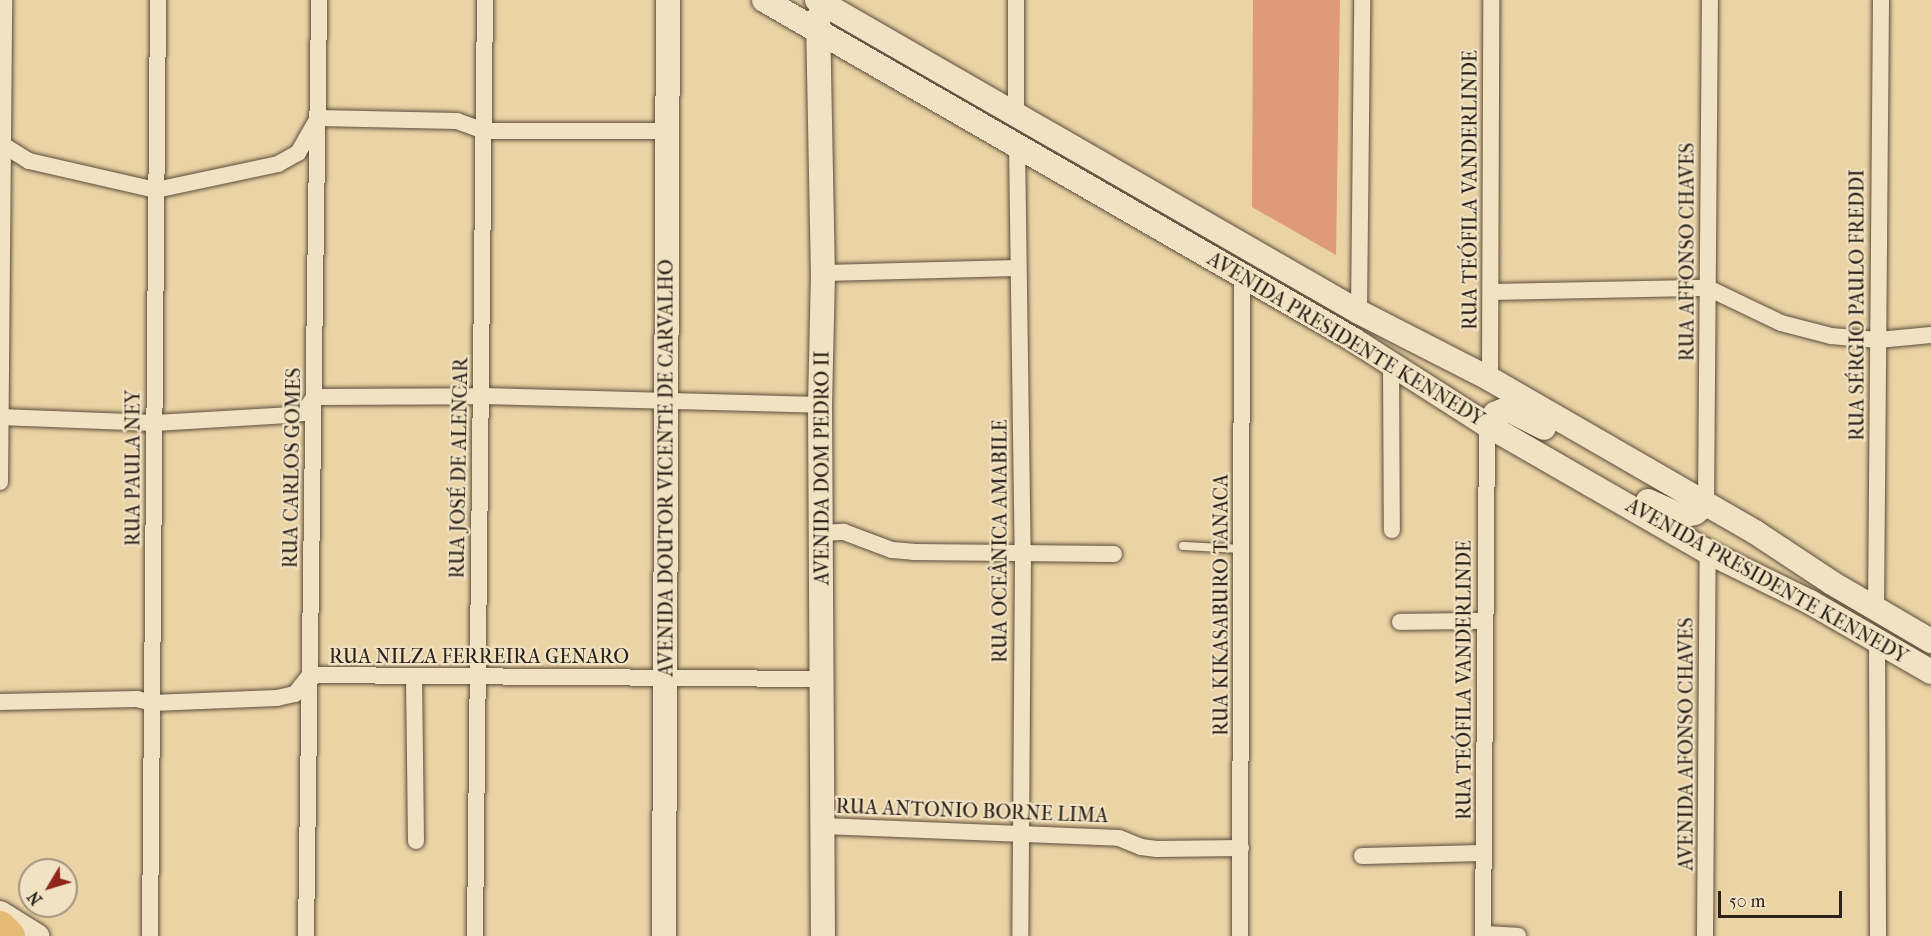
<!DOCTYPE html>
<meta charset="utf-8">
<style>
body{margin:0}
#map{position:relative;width:1931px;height:936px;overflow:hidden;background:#ead3a5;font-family:"IM FELL French Canon",serif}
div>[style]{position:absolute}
.building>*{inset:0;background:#df9a7c}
.roads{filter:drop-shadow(0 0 2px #5c4e3c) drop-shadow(0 0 2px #5c4e3c)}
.lane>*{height:8px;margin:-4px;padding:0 4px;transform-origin:4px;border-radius:4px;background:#f1e2c4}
.street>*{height:16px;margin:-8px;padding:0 8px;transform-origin:8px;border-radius:8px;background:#f1e2c4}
.secondary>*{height:24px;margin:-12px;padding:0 12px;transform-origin:12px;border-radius:12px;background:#f1e2c4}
.highway>*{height:32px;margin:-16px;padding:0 16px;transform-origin:16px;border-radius:16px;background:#e5ba72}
span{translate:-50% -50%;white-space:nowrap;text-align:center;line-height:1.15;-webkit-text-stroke:4.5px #f1e2c4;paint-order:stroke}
.street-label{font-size:20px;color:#2c2219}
.north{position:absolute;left:18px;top:858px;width:60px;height:60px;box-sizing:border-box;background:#f1e2c4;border:2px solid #a29580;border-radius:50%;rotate:232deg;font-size:16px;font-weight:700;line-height:24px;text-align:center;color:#2c2219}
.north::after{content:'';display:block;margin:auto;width:21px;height:27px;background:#8f2418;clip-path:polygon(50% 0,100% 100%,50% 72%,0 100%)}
.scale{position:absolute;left:1718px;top:891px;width:124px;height:27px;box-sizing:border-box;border:3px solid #2c2219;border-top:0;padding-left:8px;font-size:18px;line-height:21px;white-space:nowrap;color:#2c2219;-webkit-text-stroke:4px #f1e2c4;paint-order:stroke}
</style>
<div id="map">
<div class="building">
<div style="clip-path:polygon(1253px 0,1340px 0,1336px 255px,1252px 207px)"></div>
</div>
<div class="roads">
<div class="lane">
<div style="left:1183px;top:546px;width:59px;rotate:2.9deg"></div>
</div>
<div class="street">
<div style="left:1016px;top:115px;width:115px;rotate:-90deg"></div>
<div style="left:0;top:143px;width:34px;rotate:32deg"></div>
<div style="left:29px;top:161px;width:130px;rotate:12.9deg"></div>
<div style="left:156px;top:190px;width:125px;rotate:-12deg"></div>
<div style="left:278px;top:164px;width:23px;rotate:-29deg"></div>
<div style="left:298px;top:153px;width:40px;rotate:-60.3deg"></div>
<div style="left:318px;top:118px;width:139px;rotate:1.2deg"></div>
<div style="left:457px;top:121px;width:29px;rotate:20deg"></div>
<div style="left:484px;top:131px;width:183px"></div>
<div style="left:1017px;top:145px;width:409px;rotate:89.2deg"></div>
<div style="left:1023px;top:554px;width:382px;rotate:90.4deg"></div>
<div style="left:823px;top:273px;width:195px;rotate:-1.5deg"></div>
<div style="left:1491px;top:292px;width:217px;rotate:-1.1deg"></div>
<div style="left:1708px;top:288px;width:81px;rotate:25.6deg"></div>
<div style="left:1781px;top:323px;width:52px;rotate:14.6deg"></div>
<div style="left:1831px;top:336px;width:47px;rotate:4.9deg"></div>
<div style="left:1878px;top:340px;width:53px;rotate:-5.4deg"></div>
<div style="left:1359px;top:312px;width:312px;rotate:-89.4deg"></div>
<div style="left:1391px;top:363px;width:167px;rotate:89.7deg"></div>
<div style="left:1490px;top:379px;width:379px;rotate:-89.8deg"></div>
<div style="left:0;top:417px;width:155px;rotate:2.2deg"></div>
<div style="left:155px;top:423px;width:133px;rotate:-3.4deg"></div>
<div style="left:288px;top:415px;width:15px;rotate:-8deg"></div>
<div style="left:303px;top:413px;width:19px;rotate:-55deg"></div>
<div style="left:314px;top:397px;width:167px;rotate:-0.3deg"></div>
<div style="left:481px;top:396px;width:339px;rotate:1.5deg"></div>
<div style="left:0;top:482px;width:482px;rotate:-89.5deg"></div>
<div style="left:1706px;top:504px;width:504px;rotate:-89.55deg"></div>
<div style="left:822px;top:533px;width:22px;rotate:-3deg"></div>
<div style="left:844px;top:532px;width:51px;rotate:20.6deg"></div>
<div style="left:892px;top:550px;width:21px;rotate:5deg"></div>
<div style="left:913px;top:552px;width:201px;rotate:0.6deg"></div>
<div style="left:1876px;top:610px;width:610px;rotate:-89.53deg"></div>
<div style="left:1400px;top:622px;width:85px;rotate:-0.7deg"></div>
<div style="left:1877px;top:641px;width:295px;rotate:89.8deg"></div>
<div style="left:414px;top:676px;width:165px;rotate:89.3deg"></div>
<div style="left:0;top:702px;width:137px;rotate:-1.3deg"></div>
<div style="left:137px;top:699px;width:16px;rotate:15deg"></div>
<div style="left:152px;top:703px;width:125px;rotate:-2.3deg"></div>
<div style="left:277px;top:698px;width:18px;rotate:-13deg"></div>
<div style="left:295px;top:694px;width:24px;rotate:-52deg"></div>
<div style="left:310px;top:675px;width:513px;rotate:0.45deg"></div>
<div style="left:823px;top:826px;width:296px;rotate:2.3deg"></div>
<div style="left:1119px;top:838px;width:24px;rotate:22deg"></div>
<div style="left:1141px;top:847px;width:16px;rotate:7deg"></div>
<div style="left:1157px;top:849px;width:84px;rotate:-0.7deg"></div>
<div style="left:1362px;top:856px;width:121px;rotate:-1.4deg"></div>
<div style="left:1483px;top:934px;width:35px;rotate:3deg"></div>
<div style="left:150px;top:936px;width:936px;rotate:-89.51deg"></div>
<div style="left:306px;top:936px;width:936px;rotate:-89.2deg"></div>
<div style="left:475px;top:936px;width:936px;rotate:-89.39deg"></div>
<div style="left:1240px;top:936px;width:661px;rotate:-89.83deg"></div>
<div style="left:1483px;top:936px;width:511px;rotate:-89.55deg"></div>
<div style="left:1705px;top:936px;width:384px;rotate:-89.6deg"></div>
</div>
<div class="secondary">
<div style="left:764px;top:0;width:681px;rotate:29.95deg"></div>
<div style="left:1354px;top:340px;width:158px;rotate:32.6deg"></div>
<div style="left:1487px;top:425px;width:255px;rotate:29.9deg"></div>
<div style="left:1708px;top:552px;width:114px;rotate:26.1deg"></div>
<div style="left:1810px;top:602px;width:140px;rotate:30deg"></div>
<div style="left:817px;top:0;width:625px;rotate:29.93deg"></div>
<div style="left:1359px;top:312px;width:147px;rotate:27.1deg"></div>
<div style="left:1490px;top:379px;width:306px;rotate:30deg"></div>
<div style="left:1755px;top:532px;width:92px;rotate:33.5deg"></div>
<div style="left:1832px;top:583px;width:115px;rotate:30.4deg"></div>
<div style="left:818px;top:18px;width:255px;rotate:88.9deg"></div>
<div style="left:823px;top:273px;width:132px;rotate:91.3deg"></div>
<div style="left:820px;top:405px;width:531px;rotate:89.68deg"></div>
<div style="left:1487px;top:425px;width:14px;rotate:-54deg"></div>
<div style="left:1495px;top:414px;width:8px;rotate:-23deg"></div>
<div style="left:1502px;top:411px;width:9px"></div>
<div style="left:1511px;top:411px;width:37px;rotate:27deg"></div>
<div style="left:1648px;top:501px;width:36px;rotate:24deg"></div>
<div style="left:1681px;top:516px;width:14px;rotate:-12deg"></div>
<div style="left:1695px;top:513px;width:14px;rotate:-39deg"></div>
<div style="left:0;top:913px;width:44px;rotate:31.9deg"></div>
<div style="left:664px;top:936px;width:936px;rotate:-89.76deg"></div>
</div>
<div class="highway">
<div style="left:0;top:927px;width:13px;rotate:45deg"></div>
</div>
</div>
<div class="street-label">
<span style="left:1470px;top:190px;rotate:-90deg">RUA TEÓFILA VANDERLINDE</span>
<span style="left:1687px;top:252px;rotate:-90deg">RUA AFFONSO CHAVES</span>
<span style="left:1857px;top:305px;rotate:-90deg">RUA SÉRGIO PAULO FREDDI</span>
<span style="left:1346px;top:339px;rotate:31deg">AVENIDA PRESIDENTE KENNEDY</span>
<span style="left:133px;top:468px;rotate:-90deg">RUA PAULA NEY</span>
<span style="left:292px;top:468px;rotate:-89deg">RUA CARLOS GOMES</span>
<span style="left:459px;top:468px;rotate:-89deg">RUA JOSÉ DE ALENCAR</span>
<span style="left:666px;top:468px;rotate:-90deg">AVENIDA DOUTOR VICENTE DE CARVALHO</span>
<span style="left:822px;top:468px;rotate:-90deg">AVENIDA DOM PEDRO II</span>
<span style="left:1000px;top:541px;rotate:-90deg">RUA OCEÂNICA AMABILE</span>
<span style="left:1767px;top:581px;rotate:29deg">AVENIDA PRESIDENTE KENNEDY</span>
<span style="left:1221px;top:605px;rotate:-90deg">RUA KIKASABURO TANACA</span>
<span style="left:479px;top:656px">RUA NILZA FERREIRA GENARO</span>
<span style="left:1464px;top:680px;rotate:-90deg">RUA TEÓFILA VANDERLINDE</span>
<span style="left:1686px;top:744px;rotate:-90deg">AVENIDA AFONSO CHAVES</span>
<span style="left:972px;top:811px;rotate:2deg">RUA ANTONIO BORNE LIMA</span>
</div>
<div class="north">N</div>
<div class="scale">50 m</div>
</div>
